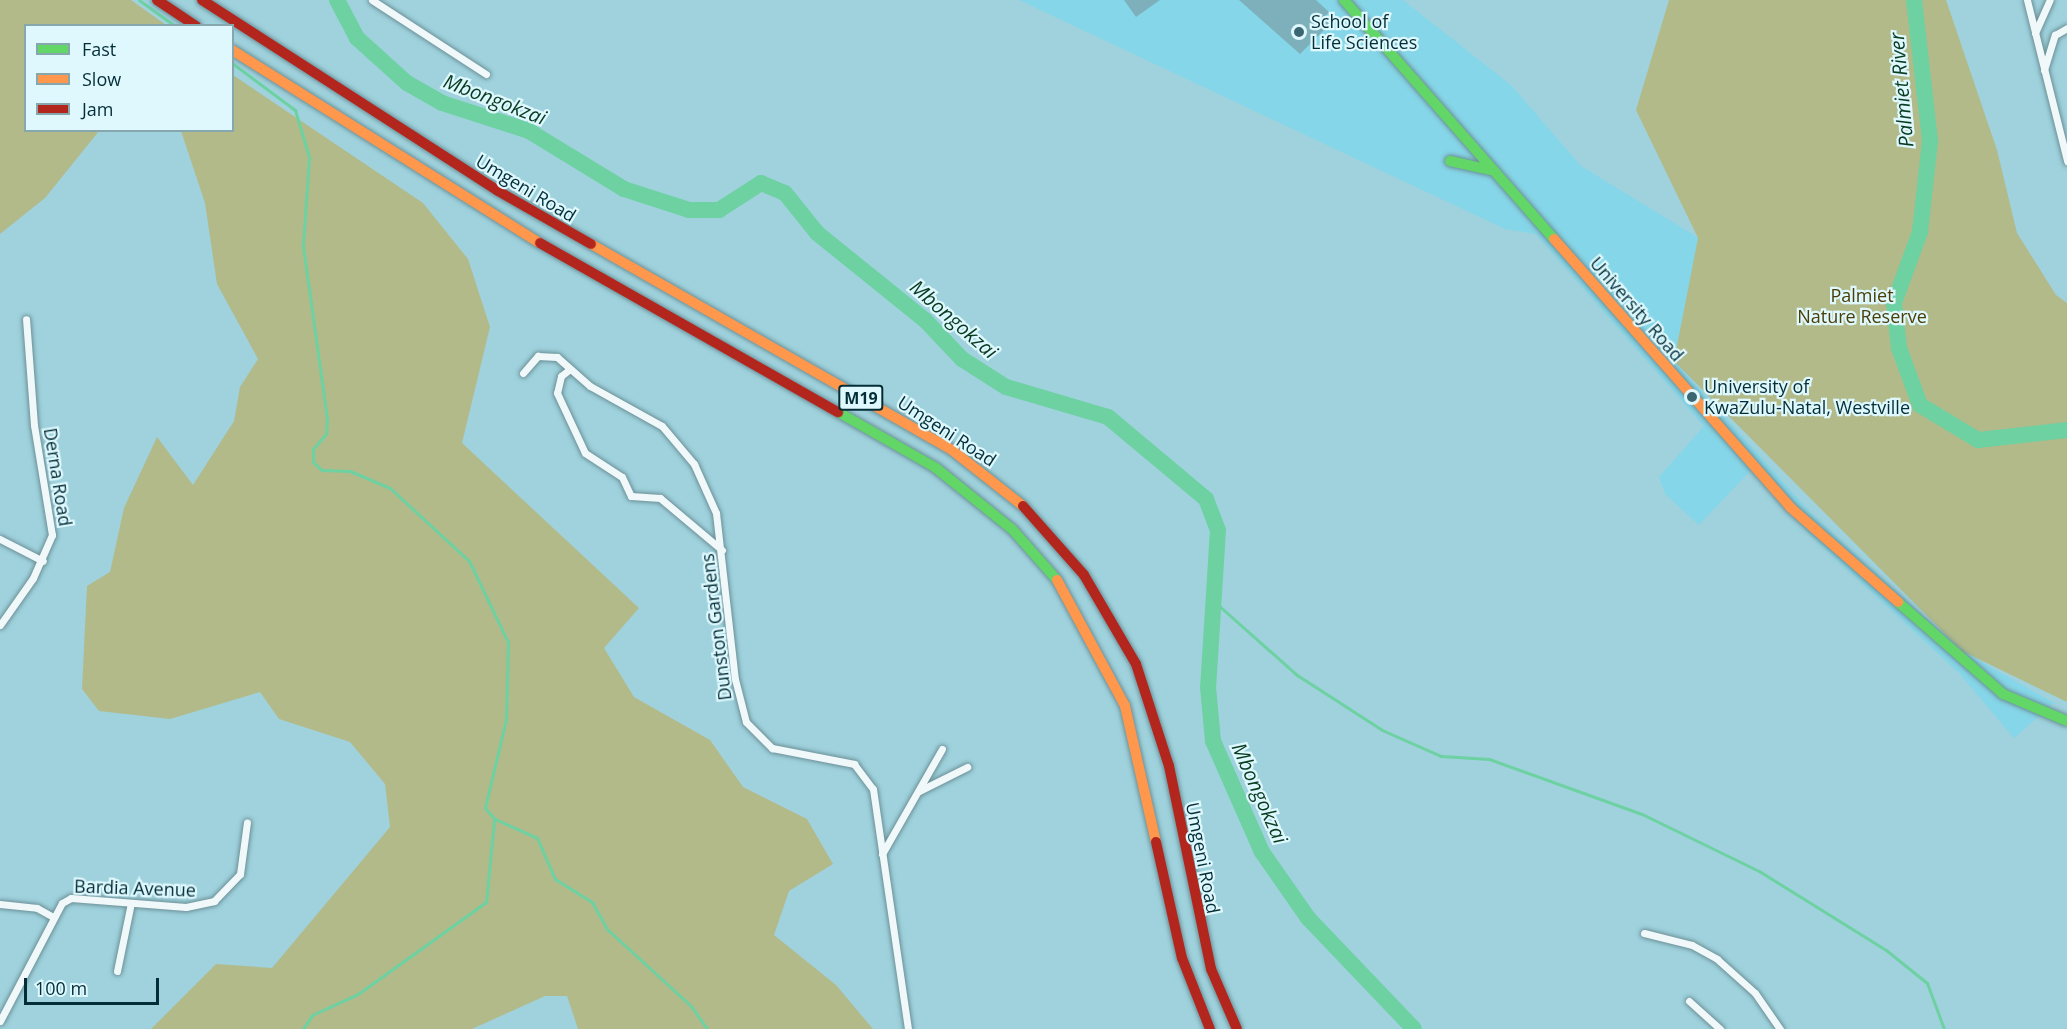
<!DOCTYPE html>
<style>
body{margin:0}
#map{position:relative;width:2067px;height:1029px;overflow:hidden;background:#9fd2dd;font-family:"Open Sans",sans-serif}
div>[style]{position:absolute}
.built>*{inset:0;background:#85d6e8}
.green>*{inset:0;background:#b2ba8a}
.stream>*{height:3px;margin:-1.5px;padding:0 1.5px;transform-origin:1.5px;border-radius:1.5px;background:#6dd1a2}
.river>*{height:16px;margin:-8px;padding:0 8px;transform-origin:8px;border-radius:8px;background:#6dd1a2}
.building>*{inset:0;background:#7db0bb}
.roads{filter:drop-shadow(0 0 2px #6c9198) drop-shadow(0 0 2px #6c9198)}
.street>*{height:7px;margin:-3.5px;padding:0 3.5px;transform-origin:3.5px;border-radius:3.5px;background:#f1f8fa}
.fast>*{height:10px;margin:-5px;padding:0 5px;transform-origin:5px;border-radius:5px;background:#63d668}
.slow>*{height:10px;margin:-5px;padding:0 5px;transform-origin:5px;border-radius:5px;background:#ff974d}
.jam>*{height:10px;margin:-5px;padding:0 5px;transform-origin:5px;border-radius:5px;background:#b3261e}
.dots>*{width:16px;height:16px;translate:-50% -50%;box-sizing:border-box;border:3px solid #def8fe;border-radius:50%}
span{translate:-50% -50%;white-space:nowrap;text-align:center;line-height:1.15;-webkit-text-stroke:4.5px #def8fe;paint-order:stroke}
.shield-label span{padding:2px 4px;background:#def8fe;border:2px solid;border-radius:4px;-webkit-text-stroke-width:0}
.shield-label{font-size:16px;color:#042e37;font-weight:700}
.poi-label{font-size:18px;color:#042e37}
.left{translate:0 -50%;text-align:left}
.street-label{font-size:18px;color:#042e37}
.park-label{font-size:18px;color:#4b3d03}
.water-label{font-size:20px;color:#083c20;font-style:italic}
.legend{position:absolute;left:24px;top:24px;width:210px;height:108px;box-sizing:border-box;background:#def8fe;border:2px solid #87a7ae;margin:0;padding:8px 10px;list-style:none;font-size:18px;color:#042e37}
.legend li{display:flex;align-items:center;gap:12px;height:30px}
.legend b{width:30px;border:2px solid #87a7ae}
.scale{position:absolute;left:24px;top:978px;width:135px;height:27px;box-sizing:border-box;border:3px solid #042e37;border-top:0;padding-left:8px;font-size:18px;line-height:21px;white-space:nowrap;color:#042e37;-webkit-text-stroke:4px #def8fe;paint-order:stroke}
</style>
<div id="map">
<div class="built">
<div style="clip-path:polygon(1019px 0,1403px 0,1512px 86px,1581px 166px,1702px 240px,1674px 361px,1811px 513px,1962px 651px,2054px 703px,2014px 738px,1958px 672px,1809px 534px,1751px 470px,1699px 525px,1665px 494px,1659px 477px,1704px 426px,1536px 234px,1505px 229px)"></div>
</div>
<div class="green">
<div style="clip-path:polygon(0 0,131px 0,166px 25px,26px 26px,26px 130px,99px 131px,45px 198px,0 234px)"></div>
<div style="clip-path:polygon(1669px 0,1946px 0,1997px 150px,2017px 233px,2056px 295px,2067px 303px,2067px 702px,1962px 651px,1674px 361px,1698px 238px,1636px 110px)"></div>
<div style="clip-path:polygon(233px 75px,423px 203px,468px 259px,490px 327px,462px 443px,639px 608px,604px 648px,634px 697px,710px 740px,743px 787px,807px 819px,833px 864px,789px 891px,774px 935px,836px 985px,873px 1029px,578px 1029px,567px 996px,545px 996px,472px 1029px,151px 1029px,216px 964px,272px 968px,390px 827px,385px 784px,350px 742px,279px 719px,260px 692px,170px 719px,99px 711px,82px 689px,87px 586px,110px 572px,124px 508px,157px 437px,193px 485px,234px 421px,240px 387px,258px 359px,217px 284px,205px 203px,181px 131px,232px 130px)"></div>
</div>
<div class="stream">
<div style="left:139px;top:0;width:44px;rotate:35.8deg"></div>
<div style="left:232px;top:63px;width:79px;rotate:36.7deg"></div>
<div style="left:295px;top:110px;width:49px;rotate:73.4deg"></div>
<div style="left:309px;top:157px;width:89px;rotate:93.9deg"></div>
<div style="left:303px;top:246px;width:176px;rotate:82.1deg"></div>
<div style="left:327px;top:420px;width:14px;rotate:94deg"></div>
<div style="left:326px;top:434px;width:20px;rotate:131deg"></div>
<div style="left:313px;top:449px;width:13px;rotate:90deg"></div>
<div style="left:313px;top:462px;width:12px;rotate:42deg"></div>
<div style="left:322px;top:470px;width:28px;rotate:2deg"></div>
<div style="left:350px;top:471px;width:43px;rotate:23deg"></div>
<div style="left:390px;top:488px;width:108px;rotate:42.7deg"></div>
<div style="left:469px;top:561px;width:90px;rotate:64.3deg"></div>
<div style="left:508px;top:642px;width:77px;rotate:91.5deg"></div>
<div style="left:506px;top:719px;width:91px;rotate:103.3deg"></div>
<div style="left:485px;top:808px;width:15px;rotate:48deg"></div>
<div style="left:495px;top:819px;width:46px;rotate:24.3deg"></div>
<div style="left:537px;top:838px;width:45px;rotate:66.3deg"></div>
<div style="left:555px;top:879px;width:44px;rotate:31.9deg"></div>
<div style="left:592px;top:902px;width:31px;rotate:61deg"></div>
<div style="left:607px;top:929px;width:114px;rotate:42.5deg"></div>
<div style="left:691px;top:1006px;width:28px;rotate:55deg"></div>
<div style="left:1217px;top:604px;width:107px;rotate:41.6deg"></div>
<div style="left:1297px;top:675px;width:101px;rotate:32.9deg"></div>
<div style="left:1382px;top:730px;width:64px;rotate:23.8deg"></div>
<div style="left:1441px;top:756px;width:48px;rotate:3.6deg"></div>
<div style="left:1489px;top:759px;width:163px;rotate:19.8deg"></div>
<div style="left:1642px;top:814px;width:130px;rotate:26deg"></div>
<div style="left:1759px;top:871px;width:150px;rotate:31.9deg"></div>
<div style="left:1886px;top:950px;width:53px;rotate:38.8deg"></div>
<div style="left:1927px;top:983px;width:49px;rotate:69.7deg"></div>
<div style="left:303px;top:1029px;width:17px;rotate:-57deg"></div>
<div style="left:312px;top:1015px;width:51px;rotate:-24.5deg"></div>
<div style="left:358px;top:994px;width:158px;rotate:-35.7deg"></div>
<div style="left:486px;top:902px;width:82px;rotate:-84.4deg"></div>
</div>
<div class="river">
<div style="left:337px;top:0;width:43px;rotate:62.2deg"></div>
<div style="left:357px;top:38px;width:67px;rotate:42deg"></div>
<div style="left:407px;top:83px;width:40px;rotate:29.7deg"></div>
<div style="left:442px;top:103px;width:91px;rotate:17.8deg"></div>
<div style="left:529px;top:131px;width:111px;rotate:31.4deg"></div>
<div style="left:624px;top:189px;width:68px;rotate:17.9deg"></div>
<div style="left:689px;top:210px;width:30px"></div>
<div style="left:719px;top:210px;width:50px;rotate:-32.7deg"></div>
<div style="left:761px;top:183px;width:26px;rotate:23deg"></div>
<div style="left:785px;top:193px;width:51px;rotate:51.3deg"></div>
<div style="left:817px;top:233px;width:139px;rotate:38.9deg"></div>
<div style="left:925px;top:320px;width:54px;rotate:46.5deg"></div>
<div style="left:962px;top:359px;width:52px;rotate:32.5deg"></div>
<div style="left:1006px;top:387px;width:106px;rotate:16.4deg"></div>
<div style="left:1108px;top:417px;width:128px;rotate:39.9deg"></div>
<div style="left:1206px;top:499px;width:33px;rotate:69deg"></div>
<div style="left:1218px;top:530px;width:157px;rotate:93.6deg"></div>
<div style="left:1208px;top:687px;width:54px;rotate:84.7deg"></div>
<div style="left:1213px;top:741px;width:121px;rotate:66.2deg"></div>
<div style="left:1262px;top:852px;width:80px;rotate:55.1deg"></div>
<div style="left:1308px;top:918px;width:153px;rotate:46.3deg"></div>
<div style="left:1914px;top:0;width:142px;rotate:83.5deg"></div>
<div style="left:1930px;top:141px;width:92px;rotate:96.3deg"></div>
<div style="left:1920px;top:232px;width:76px;rotate:110.1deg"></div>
<div style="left:1894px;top:303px;width:45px;rotate:83.7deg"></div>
<div style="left:1899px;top:348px;width:61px;rotate:69.8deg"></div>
<div style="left:1920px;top:405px;width:68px;rotate:31.1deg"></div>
<div style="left:1978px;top:440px;width:90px;rotate:-6.4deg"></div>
</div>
<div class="building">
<div style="clip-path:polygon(1124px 0,1160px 0,1136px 17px)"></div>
<div style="clip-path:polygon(1239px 0,1316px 0,1329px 12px,1323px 19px,1330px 24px,1300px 54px)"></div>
</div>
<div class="roads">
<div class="street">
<div style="left:372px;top:0;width:136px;rotate:33deg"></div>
<div style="left:2027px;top:0;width:166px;rotate:76deg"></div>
<div style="left:2035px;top:33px;width:36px;rotate:-66deg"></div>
<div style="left:2044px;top:70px;width:37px;rotate:-73deg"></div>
<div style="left:2055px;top:35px;width:14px;rotate:-30deg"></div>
<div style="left:570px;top:369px;width:11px;rotate:142deg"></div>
<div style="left:561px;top:376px;width:17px;rotate:103deg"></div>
<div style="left:557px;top:393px;width:66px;rotate:65deg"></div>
<div style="left:585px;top:453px;width:44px;rotate:33deg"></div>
<div style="left:622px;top:477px;width:21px;rotate:65deg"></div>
<div style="left:631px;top:496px;width:29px;rotate:4deg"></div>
<div style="left:660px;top:498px;width:81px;rotate:40deg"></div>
<div style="left:523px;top:373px;width:23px;rotate:-49deg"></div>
<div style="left:538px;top:356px;width:19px;rotate:3deg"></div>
<div style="left:557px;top:357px;width:44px;rotate:41.3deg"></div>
<div style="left:590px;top:386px;width:82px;rotate:29.1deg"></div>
<div style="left:662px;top:426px;width:50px;rotate:49.9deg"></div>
<div style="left:694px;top:464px;width:54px;rotate:65.8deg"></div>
<div style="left:716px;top:513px;width:167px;rotate:83.5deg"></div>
<div style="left:735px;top:679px;width:44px;rotate:75.7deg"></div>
<div style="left:746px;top:722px;width:37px;rotate:45deg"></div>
<div style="left:772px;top:748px;width:84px;rotate:11deg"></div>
<div style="left:854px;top:764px;width:31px;rotate:53deg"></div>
<div style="left:873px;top:789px;width:243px;rotate:81.7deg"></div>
<div style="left:0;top:539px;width:48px;rotate:27.1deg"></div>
<div style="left:0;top:625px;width:57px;rotate:-54.9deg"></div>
<div style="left:33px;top:578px;width:47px;rotate:-66.2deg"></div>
<div style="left:52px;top:535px;width:111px;rotate:-99.3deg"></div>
<div style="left:34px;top:425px;width:106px;rotate:-94.3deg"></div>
<div style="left:919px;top:791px;width:54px;rotate:-26.6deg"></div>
<div style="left:882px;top:854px;width:121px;rotate:-60.3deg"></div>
<div style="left:0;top:904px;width:37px;rotate:6deg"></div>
<div style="left:37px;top:908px;width:18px;rotate:29deg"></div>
<div style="left:1644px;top:933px;width:49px;rotate:14deg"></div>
<div style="left:1692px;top:945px;width:29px;rotate:29deg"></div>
<div style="left:1717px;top:959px;width:51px;rotate:41.8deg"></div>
<div style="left:1755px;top:993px;width:44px;rotate:55.2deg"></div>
<div style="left:117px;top:971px;width:69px;rotate:-78.4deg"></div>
<div style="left:1689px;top:1001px;width:42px;rotate:42.1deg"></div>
<div style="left:0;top:1021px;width:133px;rotate:-62.3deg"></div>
<div style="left:62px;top:903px;width:10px;rotate:-29deg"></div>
<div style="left:71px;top:898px;width:115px;rotate:4.5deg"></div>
<div style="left:186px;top:907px;width:29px;rotate:-12deg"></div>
<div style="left:214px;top:901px;width:37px;rotate:-46deg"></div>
<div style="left:240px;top:874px;width:52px;rotate:-82.3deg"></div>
</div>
<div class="fast">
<div style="left:1344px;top:0;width:318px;rotate:48.7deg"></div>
<div style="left:1450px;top:161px;width:42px;rotate:12.4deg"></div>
<div style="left:838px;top:412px;width:113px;rotate:29.7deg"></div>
<div style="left:936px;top:468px;width:97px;rotate:38.8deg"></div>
<div style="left:1012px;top:529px;width:68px;rotate:48.6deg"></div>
<div style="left:1898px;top:602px;width:140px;rotate:41.2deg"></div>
<div style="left:2003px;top:694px;width:69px;rotate:22.9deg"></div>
</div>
<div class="slow">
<div style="left:232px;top:50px;width:363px;rotate:32.1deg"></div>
<div style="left:1554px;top:239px;width:357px;rotate:48.6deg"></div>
<div style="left:1790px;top:507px;width:144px;rotate:41.3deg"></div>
<div style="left:591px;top:244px;width:416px;rotate:29.7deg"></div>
<div style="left:952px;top:450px;width:90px;rotate:38.3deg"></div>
<div style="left:1057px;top:580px;width:143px;rotate:61.6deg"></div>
<div style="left:1125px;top:706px;width:139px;rotate:77.2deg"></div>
</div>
<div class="jam">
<div style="left:157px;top:0;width:47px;rotate:33.7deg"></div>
<div style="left:202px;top:0;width:352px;rotate:32.8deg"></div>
<div style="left:498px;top:191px;width:107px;rotate:29.7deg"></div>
<div style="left:540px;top:243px;width:343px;rotate:29.6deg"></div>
<div style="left:1023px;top:506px;width:92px;rotate:48.5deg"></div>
<div style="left:1084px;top:575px;width:103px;rotate:59.7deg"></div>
<div style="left:1136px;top:664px;width:107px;rotate:72.1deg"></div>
<div style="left:1169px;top:766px;width:207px;rotate:78.3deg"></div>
<div style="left:1211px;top:969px;width:65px;rotate:66.6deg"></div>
<div style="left:1156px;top:842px;width:119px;rotate:77.4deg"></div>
<div style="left:1182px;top:958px;width:76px;rotate:68.5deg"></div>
</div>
</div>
<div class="dots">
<div style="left:1299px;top:32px;background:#3a6771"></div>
<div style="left:1692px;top:397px;background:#3a6771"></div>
</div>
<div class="shield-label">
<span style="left:861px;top:398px">M19</span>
</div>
<div class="poi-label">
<span class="left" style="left:1311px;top:32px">School of<br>Life Sciences</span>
<span class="left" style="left:1704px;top:397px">University of<br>KwaZulu-Natal, Westville</span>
</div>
<div class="street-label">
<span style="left:526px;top:188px;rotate:31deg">Umgeni Road</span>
<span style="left:1637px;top:309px;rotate:49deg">University Road</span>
<span style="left:947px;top:431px;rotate:33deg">Umgeni Road</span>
<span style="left:58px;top:477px;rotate:81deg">Derna Road</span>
<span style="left:716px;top:627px;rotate:-97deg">Dunston Gardens</span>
<span style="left:1203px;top:858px;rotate:79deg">Umgeni Road</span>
<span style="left:135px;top:888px;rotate:2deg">Bardia Avenue</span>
</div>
<div class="park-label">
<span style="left:1862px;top:306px">Palmiet<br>Nature Reserve</span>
</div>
<div class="water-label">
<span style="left:1901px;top:90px;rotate:-95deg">Palmiet River</span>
<span style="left:495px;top:99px;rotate:21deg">Mbongokzai</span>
<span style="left:954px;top:319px;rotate:41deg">Mbongokzai</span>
<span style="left:1260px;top:793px;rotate:66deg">Mbongokzai</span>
</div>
<ul class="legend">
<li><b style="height:8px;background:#63d668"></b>Fast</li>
<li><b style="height:8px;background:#ff974d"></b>Slow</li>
<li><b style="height:8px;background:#b3261e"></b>Jam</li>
</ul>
<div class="scale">100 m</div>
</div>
